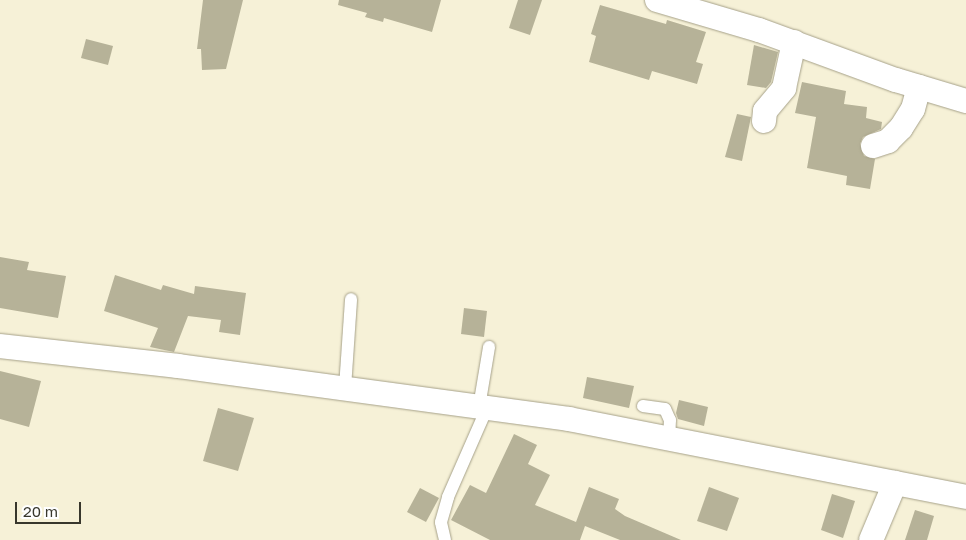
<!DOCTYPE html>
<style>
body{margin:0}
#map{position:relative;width:966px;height:540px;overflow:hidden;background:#f6f1d7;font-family:"Golos Text",sans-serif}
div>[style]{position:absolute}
.building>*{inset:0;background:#b6b298}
.roads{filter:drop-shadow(0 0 1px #a6a189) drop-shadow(0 0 1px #a6a189)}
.service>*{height:12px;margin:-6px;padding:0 6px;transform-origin:6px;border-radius:6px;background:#fff}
.minor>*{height:24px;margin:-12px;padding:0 12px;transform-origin:12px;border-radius:12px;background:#fff}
span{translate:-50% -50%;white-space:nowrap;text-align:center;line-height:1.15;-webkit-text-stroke:4px #fff;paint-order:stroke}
.scale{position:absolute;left:15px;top:502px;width:66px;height:22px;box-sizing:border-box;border:2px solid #38372c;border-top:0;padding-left:6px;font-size:15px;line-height:18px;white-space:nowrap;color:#38372c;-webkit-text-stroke:4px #fff;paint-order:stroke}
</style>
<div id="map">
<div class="building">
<div style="clip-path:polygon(203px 0,243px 0,226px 69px,202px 70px,201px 49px,197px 49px)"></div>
<div style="clip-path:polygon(339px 0,441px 0,432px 32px,384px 18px,383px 22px,365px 17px,367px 13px,338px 5px)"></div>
<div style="clip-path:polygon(518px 0,542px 0,530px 35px,509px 28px)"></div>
<div style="clip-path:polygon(600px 5px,666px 24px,667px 20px,706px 32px,696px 62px,703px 64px,697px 84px,652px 71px,649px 80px,589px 62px,596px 36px,591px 34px)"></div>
<div style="clip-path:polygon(86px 39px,113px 46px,108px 65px,81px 58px)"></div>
<div style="clip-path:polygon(754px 45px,778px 52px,771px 82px,766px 88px,747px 85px)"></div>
<div style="clip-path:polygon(802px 82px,846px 91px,844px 104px,867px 107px,866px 118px,882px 122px,881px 129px,863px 137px,860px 144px,864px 156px,875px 159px,870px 189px,846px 185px,847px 176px,807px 168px,816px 117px,795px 113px)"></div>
<div style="clip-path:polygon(737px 114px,751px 117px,742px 161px,725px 157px)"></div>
<div style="clip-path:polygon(0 257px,29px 262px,27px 270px,66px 276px,58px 318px,0 308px)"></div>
<div style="clip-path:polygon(115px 275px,161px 290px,163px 285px,194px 294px,195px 286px,246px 293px,240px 335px,219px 332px,221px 320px,188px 316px,174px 352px,150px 347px,158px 328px,104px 311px)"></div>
<div style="clip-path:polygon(464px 308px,487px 311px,484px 337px,461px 334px)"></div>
<div style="clip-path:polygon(0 371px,41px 381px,29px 427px,0 419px)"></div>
<div style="clip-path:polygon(587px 377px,634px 386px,629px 408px,583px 398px)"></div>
<div style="clip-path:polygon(679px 400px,708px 407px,704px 426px,678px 419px,676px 413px)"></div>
<div style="clip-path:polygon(218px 408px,254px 418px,238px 471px,203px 461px)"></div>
<div style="clip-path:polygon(514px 434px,537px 445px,528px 464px,550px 475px,535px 505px,576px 522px,589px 487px,619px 499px,615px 509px,625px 516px,681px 540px,620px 540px,585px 526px,580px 540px,490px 540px,451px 520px,470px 485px,486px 493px)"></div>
<div style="clip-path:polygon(709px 487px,739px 498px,727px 531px,697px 521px)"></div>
<div style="clip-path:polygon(420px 488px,439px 498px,426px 522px,407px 512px)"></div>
<div style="clip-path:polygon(832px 494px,855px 501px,843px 538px,821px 530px)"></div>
<div style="clip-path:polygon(915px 510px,934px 516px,927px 540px,905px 540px)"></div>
</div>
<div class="roads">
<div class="service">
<div style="left:345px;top:388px;width:89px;rotate:-86.1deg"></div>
<div style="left:643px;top:406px;width:22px;rotate:8deg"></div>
<div style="left:665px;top:409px;width:12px;rotate:66deg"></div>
<div style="left:670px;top:420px;width:18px;rotate:93deg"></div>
<div style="left:479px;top:407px;width:61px;rotate:-80.5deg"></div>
<div style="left:445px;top:540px;width:18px;rotate:-103deg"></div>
<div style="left:441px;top:522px;width:26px;rotate:-74deg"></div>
<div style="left:448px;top:497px;width:97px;rotate:-66.3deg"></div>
</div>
<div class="minor">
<div style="left:657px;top:0;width:106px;rotate:16.4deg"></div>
<div style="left:759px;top:30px;width:146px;rotate:20.1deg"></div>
<div style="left:896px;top:80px;width:73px;rotate:16.7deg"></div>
<div style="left:764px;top:121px;width:10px;rotate:-84deg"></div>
<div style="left:765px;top:111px;width:30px;rotate:-50deg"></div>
<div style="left:784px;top:88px;width:47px;rotate:-77.7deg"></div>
<div style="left:873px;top:146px;width:16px;rotate:-18deg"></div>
<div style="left:888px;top:141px;width:18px;rotate:-45deg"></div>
<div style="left:901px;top:128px;width:22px;rotate:-58deg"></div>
<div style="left:913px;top:109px;width:23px;rotate:-75deg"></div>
<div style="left:0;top:346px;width:179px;rotate:6.4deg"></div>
<div style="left:178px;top:366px;width:395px;rotate:7.7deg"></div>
<div style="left:569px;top:419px;width:405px;rotate:11.1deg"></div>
<div style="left:871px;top:540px;width:62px;rotate:-67.2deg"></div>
</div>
</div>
<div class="scale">20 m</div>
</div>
